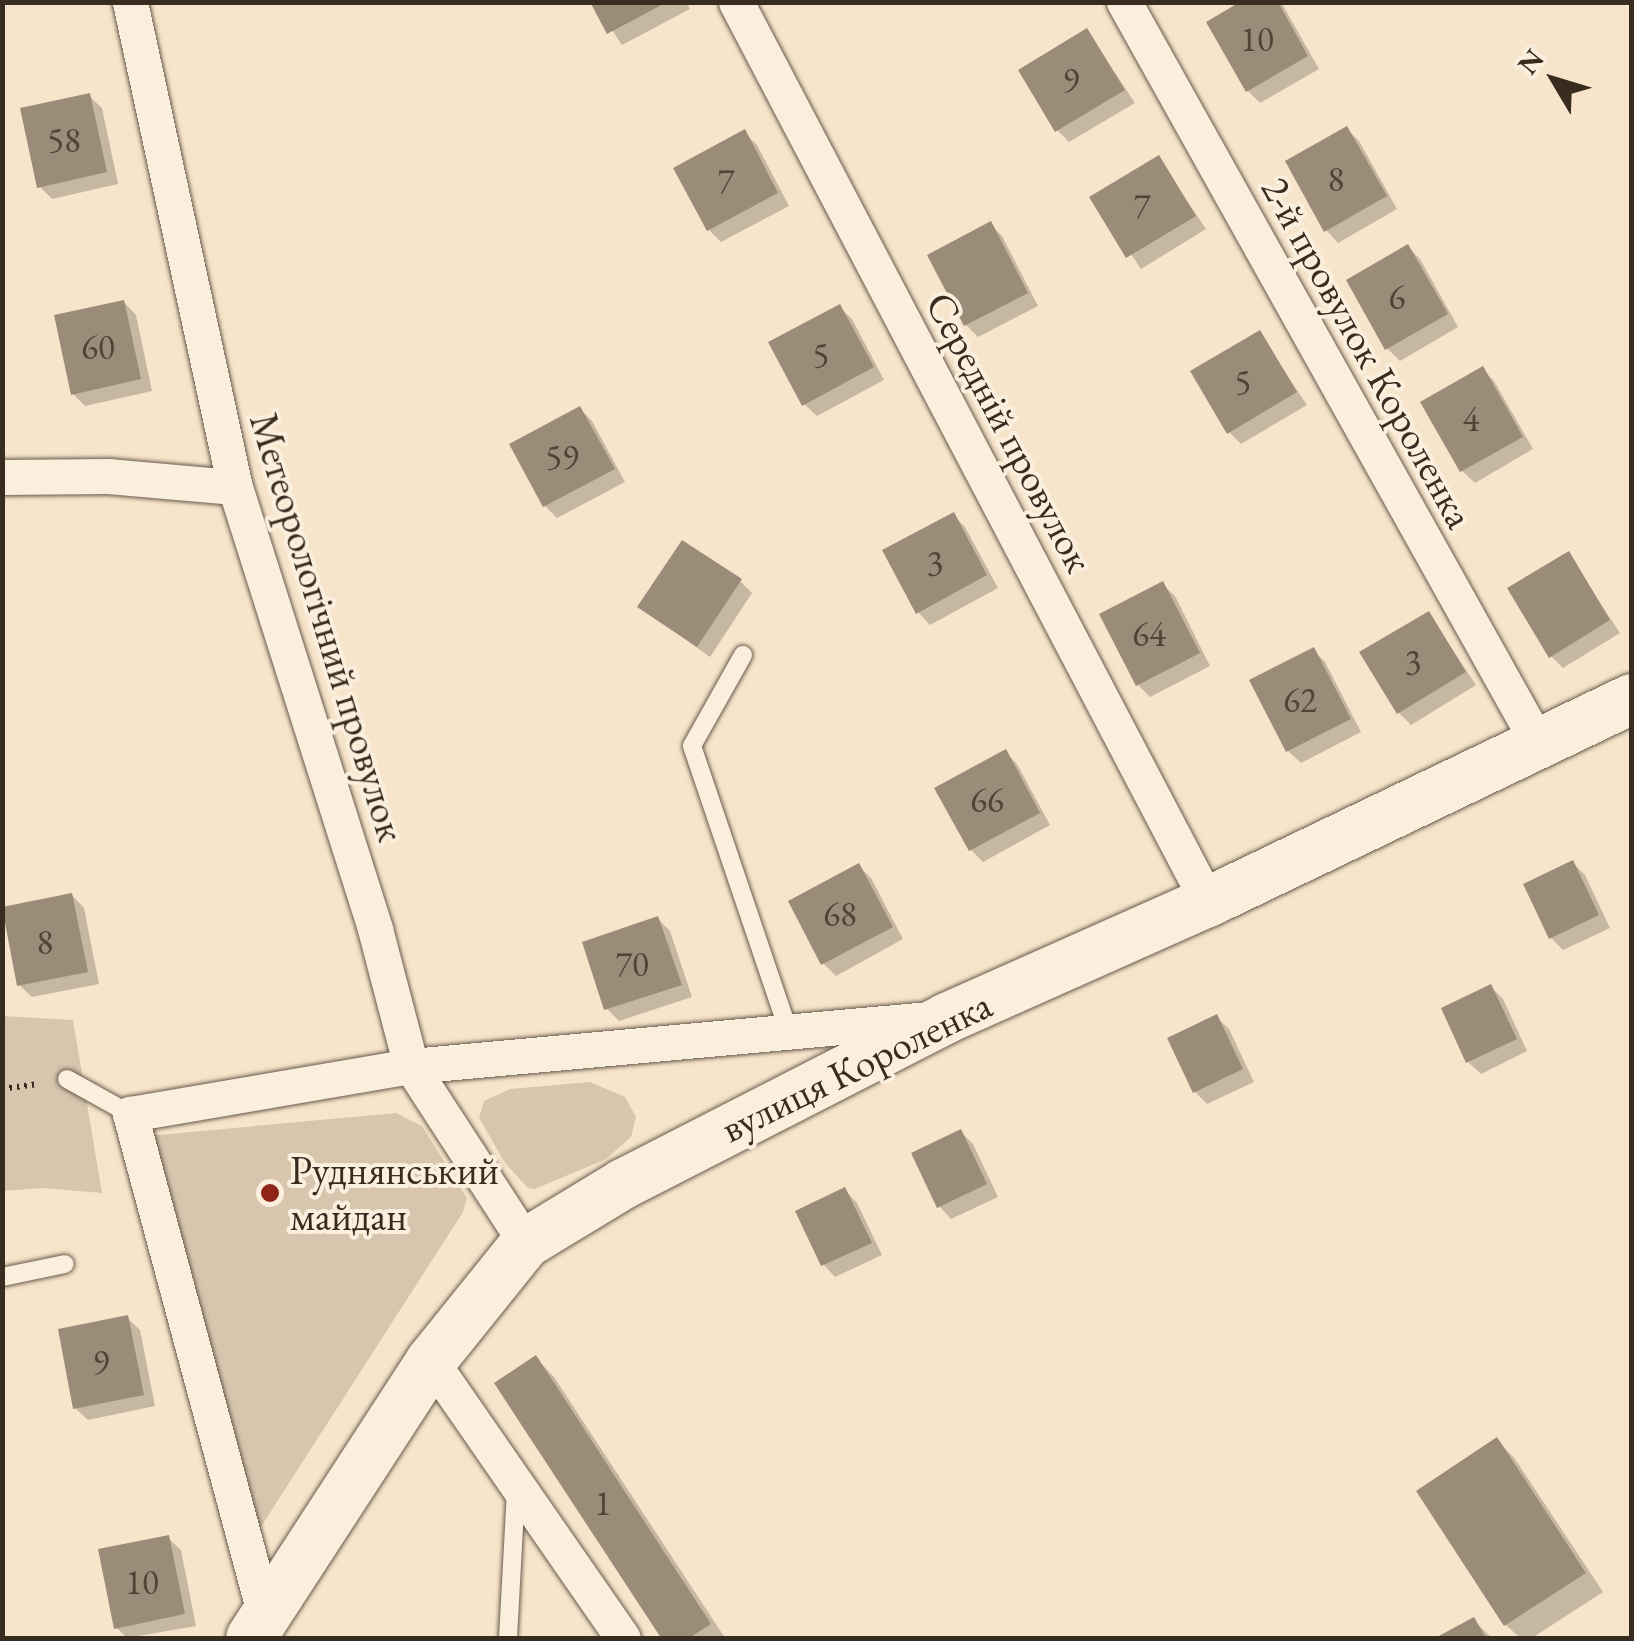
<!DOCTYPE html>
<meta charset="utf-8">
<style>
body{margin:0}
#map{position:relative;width:1634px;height:1641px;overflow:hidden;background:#f7e5cb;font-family:"EB Garamond",serif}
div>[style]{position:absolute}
.green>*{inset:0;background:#d7c5ae}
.shadow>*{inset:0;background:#0003}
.building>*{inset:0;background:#9b8c79}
.path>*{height:6px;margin-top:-3px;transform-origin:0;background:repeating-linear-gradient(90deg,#382b20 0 2.5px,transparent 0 7.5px)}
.roads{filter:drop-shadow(0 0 2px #685a4b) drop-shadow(0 0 2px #685a4b)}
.lane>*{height:18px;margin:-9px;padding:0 9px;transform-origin:9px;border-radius:9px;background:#faeedd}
.street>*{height:35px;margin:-17.5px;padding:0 17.5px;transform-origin:17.5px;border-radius:17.5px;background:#faeedd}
.secondary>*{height:50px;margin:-25px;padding:0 25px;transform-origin:25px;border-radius:25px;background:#faeedd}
.dots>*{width:28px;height:28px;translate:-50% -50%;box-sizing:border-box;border:5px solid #faeedd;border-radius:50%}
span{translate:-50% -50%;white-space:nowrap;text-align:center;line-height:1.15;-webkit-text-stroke:8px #faeedd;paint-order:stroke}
.number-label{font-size:35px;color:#514336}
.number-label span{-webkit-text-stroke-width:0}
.street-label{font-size:40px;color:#382b20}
.poi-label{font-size:40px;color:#382b20}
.left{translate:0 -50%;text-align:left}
.frame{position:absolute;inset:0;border:5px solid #382b20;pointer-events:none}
.north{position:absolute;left:1504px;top:30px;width:100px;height:100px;-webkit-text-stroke:8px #faeedd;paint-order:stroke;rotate:308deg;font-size:28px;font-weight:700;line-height:40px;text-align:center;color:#382b20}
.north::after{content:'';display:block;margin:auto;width:35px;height:45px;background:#382b20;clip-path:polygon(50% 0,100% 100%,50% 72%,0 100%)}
</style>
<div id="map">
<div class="green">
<div style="clip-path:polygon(2px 1016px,73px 1020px,102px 1193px,41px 1188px,3px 1191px)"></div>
<div style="clip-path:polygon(590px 1082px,625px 1097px,636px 1117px,631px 1137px,606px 1159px,535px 1189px,528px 1188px,505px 1163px,479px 1118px,484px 1101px,510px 1089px)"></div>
<div style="clip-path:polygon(396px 1113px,422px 1126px,467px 1198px,463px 1212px,257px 1533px,177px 1220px,147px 1136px)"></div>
</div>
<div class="shadow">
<div style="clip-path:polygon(593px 2px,686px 2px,690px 9px,622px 45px)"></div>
<div style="clip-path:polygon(1245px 2px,1281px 2px,1319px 69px,1260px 103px,1248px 91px)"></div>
<div style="clip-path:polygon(1087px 31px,1135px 103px,1069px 142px,1057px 130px)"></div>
<div style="clip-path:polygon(89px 96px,102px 108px,118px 184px,52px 199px,39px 186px)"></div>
<div style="clip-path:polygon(1347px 129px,1359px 141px,1397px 209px,1338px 243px,1326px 230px)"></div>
<div style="clip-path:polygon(744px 132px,757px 145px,789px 206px,721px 242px,709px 230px,676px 169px)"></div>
<div style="clip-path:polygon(1158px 158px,1206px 229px,1141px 269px,1093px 198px)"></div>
<div style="clip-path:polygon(990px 224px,1002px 236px,1038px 306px,978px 337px,966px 325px)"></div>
<div style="clip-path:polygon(1408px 247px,1420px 259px,1458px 327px,1400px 361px,1387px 348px)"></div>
<div style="clip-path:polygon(124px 302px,136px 315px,152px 391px,85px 406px,73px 394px)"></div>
<div style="clip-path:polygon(839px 307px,852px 319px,884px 380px,817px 416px,804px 404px)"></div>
<div style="clip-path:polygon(1259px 333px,1307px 405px,1241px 444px,1229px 432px)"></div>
<div style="clip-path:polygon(1482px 369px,1494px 381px,1533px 449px,1475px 483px,1462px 471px,1423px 403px)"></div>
<div style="clip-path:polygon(580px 409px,592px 421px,625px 482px,557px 518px,545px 506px)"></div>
<div style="clip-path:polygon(953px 515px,965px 527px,998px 588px,930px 625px,918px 612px)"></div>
<div style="clip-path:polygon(1568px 554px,1620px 633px,1563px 668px,1551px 656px)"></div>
<div style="clip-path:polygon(740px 581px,752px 593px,710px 657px,640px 607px)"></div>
<div style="clip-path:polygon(1162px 584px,1175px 596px,1210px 666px,1150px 697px,1138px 685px)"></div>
<div style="clip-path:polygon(1429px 614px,1476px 685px,1411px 725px,1399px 713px)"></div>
<div style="clip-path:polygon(1313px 650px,1325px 662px,1361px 732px,1301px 763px,1288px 751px,1253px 681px)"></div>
<div style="clip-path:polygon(1005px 752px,1017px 764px,1050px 825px,983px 862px,971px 850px)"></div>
<div style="clip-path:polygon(1573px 863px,1585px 875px,1610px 928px,1563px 950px,1551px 938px)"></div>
<div style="clip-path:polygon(859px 866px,871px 878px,903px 939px,836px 976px,824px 964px)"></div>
<div style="clip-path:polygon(72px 895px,84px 908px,99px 984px,32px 997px,19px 985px)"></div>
<div style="clip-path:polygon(658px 919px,670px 931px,692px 997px,619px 1021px,607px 1009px)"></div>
<div style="clip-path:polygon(1491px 987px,1503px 999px,1527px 1051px,1481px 1074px,1468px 1062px)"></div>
<div style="clip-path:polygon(1216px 1017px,1229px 1029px,1254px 1082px,1207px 1104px,1195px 1092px)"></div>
<div style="clip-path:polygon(961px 1132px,973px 1144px,998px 1197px,951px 1219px,939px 1206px)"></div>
<div style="clip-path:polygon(845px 1190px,857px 1203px,882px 1255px,835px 1277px,823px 1264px)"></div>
<div style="clip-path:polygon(127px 1318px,140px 1330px,155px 1406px,88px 1420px,75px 1408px)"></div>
<div style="clip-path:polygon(536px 1358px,554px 1377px,725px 1638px,664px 1638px,498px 1383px)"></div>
<div style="clip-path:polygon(1497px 1440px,1515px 1459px,1603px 1592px,1532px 1638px,1520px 1638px,1506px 1625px)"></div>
<div style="clip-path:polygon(168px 1538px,181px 1550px,196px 1626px,127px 1638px,116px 1627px)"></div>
<div style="clip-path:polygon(1473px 1620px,1492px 1638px,1440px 1638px)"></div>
</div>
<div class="building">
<div style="clip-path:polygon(590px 2px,667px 2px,607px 34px)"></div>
<div style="clip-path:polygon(1240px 2px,1278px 2px,1308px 56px,1246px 92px,1206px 22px)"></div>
<div style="clip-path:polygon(1087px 28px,1125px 90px,1055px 132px,1018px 70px)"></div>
<div style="clip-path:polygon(90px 93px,107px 172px,37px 188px,20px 108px)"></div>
<div style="clip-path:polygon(1347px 126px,1387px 196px,1324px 232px,1285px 161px)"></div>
<div style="clip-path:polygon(745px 129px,778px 193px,707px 231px,673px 168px)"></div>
<div style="clip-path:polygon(1159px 155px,1196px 216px,1126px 258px,1089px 197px)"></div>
<div style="clip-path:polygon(991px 221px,1028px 293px,964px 326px,927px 255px)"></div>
<div style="clip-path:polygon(1408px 244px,1448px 314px,1385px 350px,1346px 280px)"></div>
<div style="clip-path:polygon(124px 300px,141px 379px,71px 395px,54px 315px)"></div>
<div style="clip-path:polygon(840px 304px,874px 367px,802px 406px,768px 342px)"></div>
<div style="clip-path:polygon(1260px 330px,1297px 392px,1227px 434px,1190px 371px)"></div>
<div style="clip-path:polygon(1483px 366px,1523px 437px,1460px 472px,1420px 402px)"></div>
<div style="clip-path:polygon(580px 406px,615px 469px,543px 507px,509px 444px)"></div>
<div style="clip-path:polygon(954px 512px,987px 575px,916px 614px,882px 550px)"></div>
<div style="clip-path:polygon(682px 540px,742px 579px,697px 647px,637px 607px)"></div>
<div style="clip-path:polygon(1569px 551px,1610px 620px,1549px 658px,1507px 588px)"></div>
<div style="clip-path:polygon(1163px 581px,1200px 653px,1136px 686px,1099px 614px)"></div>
<div style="clip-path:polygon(1429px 611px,1466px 672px,1397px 714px,1359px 652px)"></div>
<div style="clip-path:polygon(1314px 647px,1351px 719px,1286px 752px,1249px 680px)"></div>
<div style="clip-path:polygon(1006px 749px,1040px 813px,969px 851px,934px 788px)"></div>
<div style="clip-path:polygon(1573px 860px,1599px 915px,1549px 939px,1523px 884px)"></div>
<div style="clip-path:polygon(859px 863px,893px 927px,821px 965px,788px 901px)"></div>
<div style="clip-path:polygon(72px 893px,88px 972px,17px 986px,2px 907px)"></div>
<div style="clip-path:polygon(658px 916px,682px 985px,604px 1010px,582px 942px)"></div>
<div style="clip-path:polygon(1491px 984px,1517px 1039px,1466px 1063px,1441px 1008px)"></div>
<div style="clip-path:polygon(1217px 1014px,1243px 1069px,1193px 1093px,1167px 1038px)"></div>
<div style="clip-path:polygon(961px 1129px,987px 1184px,937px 1208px,911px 1153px)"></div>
<div style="clip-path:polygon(845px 1187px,872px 1243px,821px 1266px,795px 1211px)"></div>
<div style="clip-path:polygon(128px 1315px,144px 1395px,73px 1409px,58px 1329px)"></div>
<div style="clip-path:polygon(536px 1355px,711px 1624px,689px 1638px,661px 1638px,494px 1383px)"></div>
<div style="clip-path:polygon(1497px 1437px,1586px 1573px,1504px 1626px,1416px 1491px)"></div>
<div style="clip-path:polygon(169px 1535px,185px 1614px,114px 1629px,98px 1549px)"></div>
<div style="clip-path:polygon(1474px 1617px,1486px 1638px,1435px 1638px)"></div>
</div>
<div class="path">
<div style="left:2px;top:1089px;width:35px;rotate:-8deg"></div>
</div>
<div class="roads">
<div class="lane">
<div style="left:743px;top:655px;width:104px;rotate:119.3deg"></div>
<div style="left:692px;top:746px;width:302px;rotate:71.3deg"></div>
<div style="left:67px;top:1079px;width:72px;rotate:29.1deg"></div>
<div style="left:2px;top:1277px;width:64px;rotate:-11.7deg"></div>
<div style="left:508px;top:1638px;width:149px;rotate:-86.9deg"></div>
</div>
<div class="street">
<div style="left:130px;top:2px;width:496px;rotate:77.8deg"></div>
<div style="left:235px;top:487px;width:464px;rotate:72.4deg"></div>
<div style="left:375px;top:929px;width:142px;rotate:75.3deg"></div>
<div style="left:411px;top:1066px;width:211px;rotate:57deg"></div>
<div style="left:736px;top:2px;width:1016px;rotate:62.33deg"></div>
<div style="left:1124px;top:2px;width:849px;rotate:60.81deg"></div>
<div style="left:2px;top:477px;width:106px;rotate:-0.5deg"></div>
<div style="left:108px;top:476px;width:127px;rotate:5deg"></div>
<div style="left:431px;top:1361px;width:337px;rotate:55.3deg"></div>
<div style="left:265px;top:1616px;width:520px;rotate:-105.05deg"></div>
<div style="left:130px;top:1114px;width:285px;rotate:-9.7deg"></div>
<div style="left:411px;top:1066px;width:519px;rotate:-5.19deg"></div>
</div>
<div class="secondary">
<div style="left:251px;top:1638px;width:330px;rotate:-57deg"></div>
<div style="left:431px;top:1361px;width:151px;rotate:-51.2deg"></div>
<div style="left:526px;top:1243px;width:114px;rotate:-31.3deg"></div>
<div style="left:623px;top:1184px;width:364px;rotate:-27.1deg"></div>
<div style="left:947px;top:1018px;width:286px;rotate:-24deg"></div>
<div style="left:1208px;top:902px;width:470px;rotate:-25.6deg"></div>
</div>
</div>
<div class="dots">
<div style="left:270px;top:1193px;background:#8f2418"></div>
</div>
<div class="number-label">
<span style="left:1257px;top:39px">10</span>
<span style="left:1071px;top:80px">9</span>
<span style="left:64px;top:140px">58</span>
<span style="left:1336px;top:179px">8</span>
<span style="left:726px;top:181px">7</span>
<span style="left:1142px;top:206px">7</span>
<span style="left:1397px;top:297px">6</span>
<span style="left:98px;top:347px">60</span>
<span style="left:821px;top:355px">5</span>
<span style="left:1243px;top:382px">5</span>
<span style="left:1471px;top:419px">4</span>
<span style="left:562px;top:457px">59</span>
<span style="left:935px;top:563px">3</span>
<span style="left:1149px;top:634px">64</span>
<span style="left:1413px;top:662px">3</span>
<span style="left:1300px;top:700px">62</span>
<span style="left:987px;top:800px">66</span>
<span style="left:840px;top:914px">68</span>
<span style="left:45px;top:942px">8</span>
<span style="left:632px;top:964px">70</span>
<span style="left:101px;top:1362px">9</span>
<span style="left:603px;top:1503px">1</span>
<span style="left:142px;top:1582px">10</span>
</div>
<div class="street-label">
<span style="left:1368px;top:352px;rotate:61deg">2-й провулок Короленка</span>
<span style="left:1010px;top:432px;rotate:62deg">Середній провулок</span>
<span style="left:328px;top:627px;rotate:73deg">Метеорологічний провулок</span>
<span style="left:856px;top:1066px;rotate:-26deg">вулиця Короленка</span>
</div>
<div class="poi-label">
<span class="left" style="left:290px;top:1193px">Руднянський<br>майдан</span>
</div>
<div class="frame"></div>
<div class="north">N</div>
</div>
